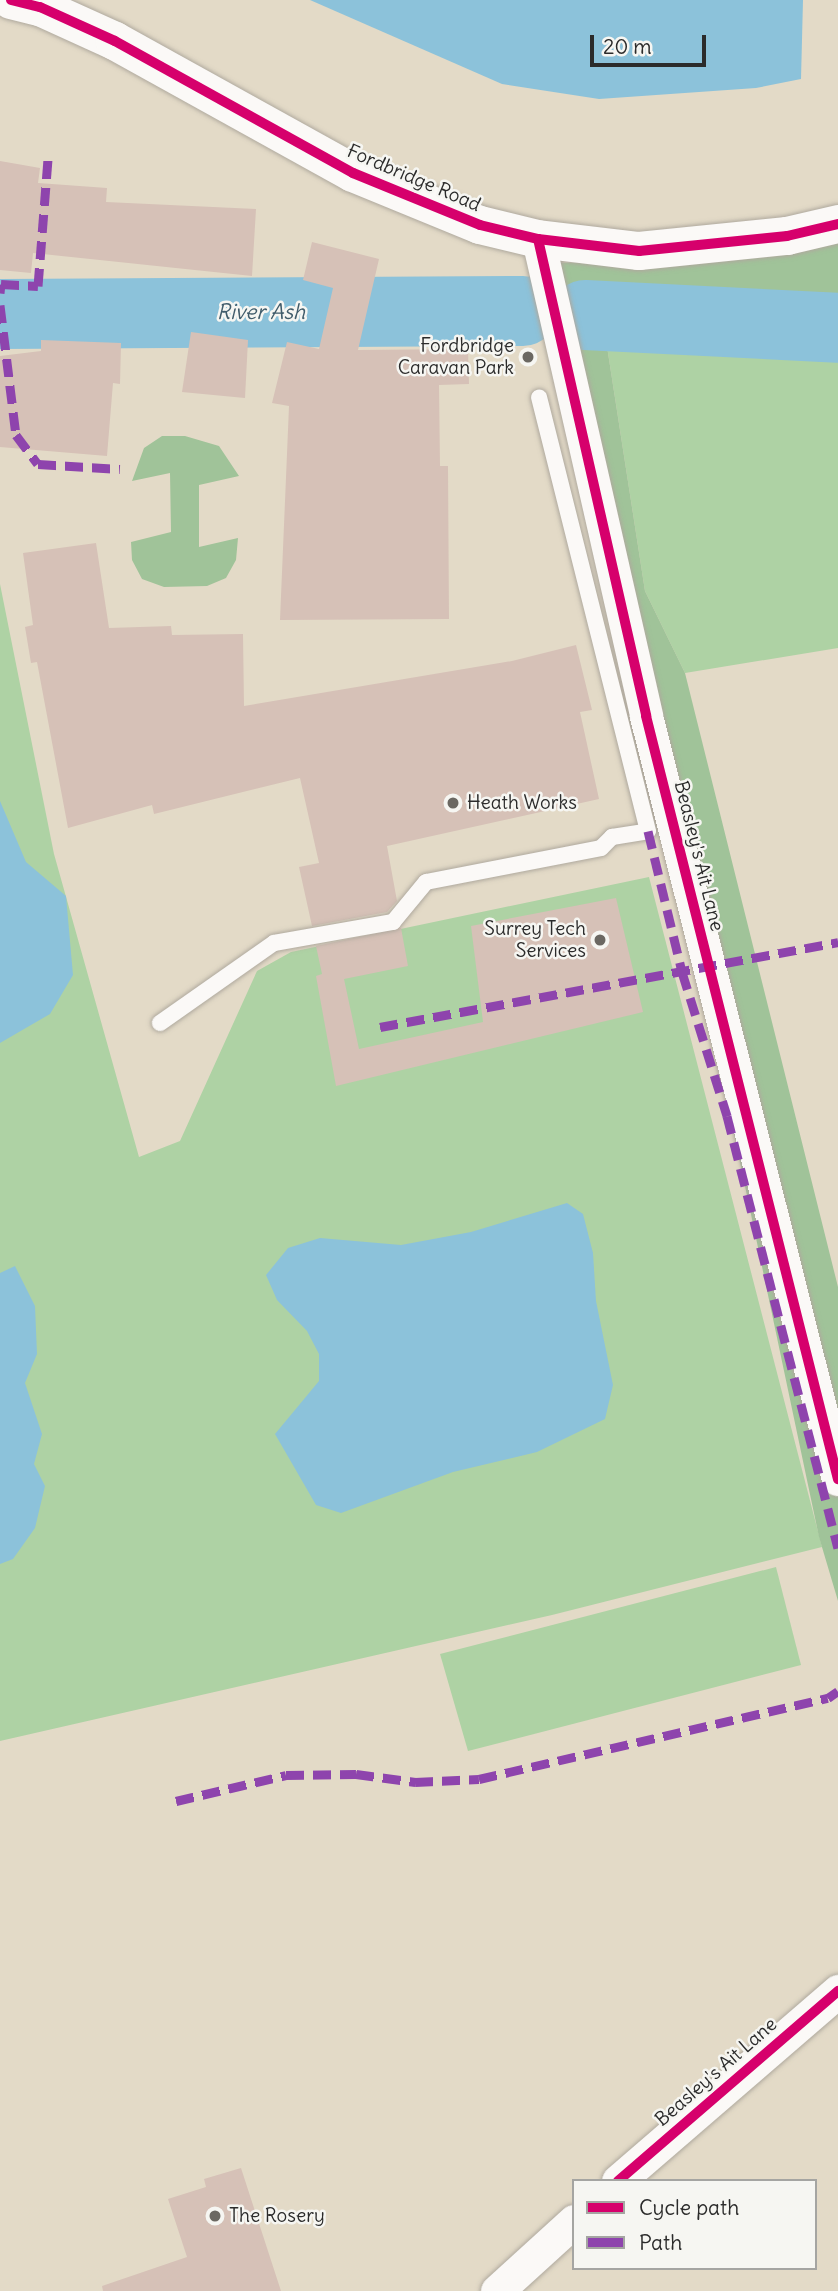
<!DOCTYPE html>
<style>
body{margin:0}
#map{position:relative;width:838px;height:2291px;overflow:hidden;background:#e3dac7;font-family:Delius,sans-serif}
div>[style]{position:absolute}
.green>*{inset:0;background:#aed2a4}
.forest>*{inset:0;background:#a0c399}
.water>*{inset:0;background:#8cc2da}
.river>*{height:70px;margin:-35px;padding:0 35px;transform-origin:35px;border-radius:35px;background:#8cc2da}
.building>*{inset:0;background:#d6c1b7}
.roads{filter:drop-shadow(0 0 2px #afa99e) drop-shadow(0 0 2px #afa99e)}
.service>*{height:16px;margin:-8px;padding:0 8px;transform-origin:8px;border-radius:8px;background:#fbf9f7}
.minor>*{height:33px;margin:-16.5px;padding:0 16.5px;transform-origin:16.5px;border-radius:16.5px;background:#fbf9f7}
.tertiary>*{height:38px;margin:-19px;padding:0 19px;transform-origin:19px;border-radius:19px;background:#fbf9f7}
.quiet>*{height:9px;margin-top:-4.5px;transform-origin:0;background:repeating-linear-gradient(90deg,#8e44ad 0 18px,transparent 0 27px)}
.cycleway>*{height:10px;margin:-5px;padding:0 5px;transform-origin:5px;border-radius:5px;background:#d6006c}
.dots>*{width:19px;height:19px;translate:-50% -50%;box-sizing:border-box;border:4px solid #f6f6f2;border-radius:50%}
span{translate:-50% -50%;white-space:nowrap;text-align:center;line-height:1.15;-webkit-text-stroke:5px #f6f6f2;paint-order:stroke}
.street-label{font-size:19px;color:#2b2b2b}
.poi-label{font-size:19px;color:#2b2b2b}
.right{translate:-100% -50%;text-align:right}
.left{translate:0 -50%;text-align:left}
.water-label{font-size:21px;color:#405c6b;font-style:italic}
.legend{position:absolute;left:572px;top:2179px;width:245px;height:91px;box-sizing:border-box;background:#f6f6f2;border:2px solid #a5a5a2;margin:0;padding:9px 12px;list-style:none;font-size:21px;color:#2b2b2b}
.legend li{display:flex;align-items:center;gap:14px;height:35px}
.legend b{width:35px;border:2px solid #a5a5a2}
.scale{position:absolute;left:590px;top:35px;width:116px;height:32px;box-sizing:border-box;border:4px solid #2b2b2b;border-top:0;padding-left:9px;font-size:21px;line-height:24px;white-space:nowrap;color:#2b2b2b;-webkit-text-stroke:5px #f6f6f2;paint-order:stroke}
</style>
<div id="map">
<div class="green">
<div style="clip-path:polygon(606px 340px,838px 348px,838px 648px,685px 673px,645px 591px)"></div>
<div style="clip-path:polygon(0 584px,54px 854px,139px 1157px,180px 1141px,257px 971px,291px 952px,649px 877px,822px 1547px,552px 1615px,0 1741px)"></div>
<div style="clip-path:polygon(776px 1567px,801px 1665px,468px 1751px,440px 1654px)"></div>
</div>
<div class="forest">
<div style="clip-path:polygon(838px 237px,838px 348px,606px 340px,645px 591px,685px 673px,838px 1287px,838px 1601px,819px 1537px,646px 716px,544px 263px,673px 261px)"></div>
<div style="clip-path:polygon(162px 436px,185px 436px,219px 446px,239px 476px,199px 485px,199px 547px,238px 538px,236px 560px,226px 578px,207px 586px,164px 587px,142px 579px,132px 560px,131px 542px,171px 532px,170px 473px,132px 481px,144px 448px)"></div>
</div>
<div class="water">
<div style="clip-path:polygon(310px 0,803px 0,801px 79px,756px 88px,599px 99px,502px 84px)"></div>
<div style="clip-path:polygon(0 801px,26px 862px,66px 896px,73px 975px,50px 1014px,0 1043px)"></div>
<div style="clip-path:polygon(567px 1203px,583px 1214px,593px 1253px,596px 1301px,613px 1385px,605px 1419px,537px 1452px,453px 1472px,341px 1513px,316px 1505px,275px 1434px,319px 1381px,319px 1354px,307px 1331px,277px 1300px,266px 1275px,288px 1248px,320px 1238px,401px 1245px,471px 1232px)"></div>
<div style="clip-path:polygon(15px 1266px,35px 1306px,37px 1354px,25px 1383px,42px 1434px,34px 1464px,45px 1486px,35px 1528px,13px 1559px,0 1564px,0 1273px)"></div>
</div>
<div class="river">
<div style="left:0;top:314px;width:523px;rotate:-0.33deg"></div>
<div style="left:585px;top:315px;width:253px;rotate:2.9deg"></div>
</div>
<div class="building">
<div style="clip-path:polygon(0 161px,40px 168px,38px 183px,107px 188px,106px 202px,256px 209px,252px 276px,33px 253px,31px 273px,0 270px)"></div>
<div style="clip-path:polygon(312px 242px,379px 259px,358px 350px,468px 349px,469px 384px,439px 385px,440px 466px,448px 466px,449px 619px,280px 620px,289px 406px,272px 403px,287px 342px,319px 349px,333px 288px,303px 280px)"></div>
<div style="clip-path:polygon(191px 332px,248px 340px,245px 398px,182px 392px)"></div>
<div style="clip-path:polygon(41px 340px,121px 343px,120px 384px,113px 383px,107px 456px,0 447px,0 356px,41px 351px)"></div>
<div style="clip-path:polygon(96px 543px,109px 628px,171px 626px,172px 635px,243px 634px,244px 706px,512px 661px,576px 645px,592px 710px,580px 712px,599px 799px,387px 846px,397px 901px,387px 912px,312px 926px,299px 867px,319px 863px,300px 778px,154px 814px,152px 805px,68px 828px,37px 662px,31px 663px,25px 627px,33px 625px,23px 553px)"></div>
<div style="clip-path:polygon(616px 898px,643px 1012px,336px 1086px,316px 976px,322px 974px,316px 946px,401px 928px,408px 966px,344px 979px,359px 1049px,483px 1022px,471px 926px)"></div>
<div style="clip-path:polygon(241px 2168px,281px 2291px,103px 2291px,102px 2286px,187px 2257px,168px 2199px,206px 2187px,204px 2179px)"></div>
</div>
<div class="roads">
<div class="service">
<div style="left:160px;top:1023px;width:139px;rotate:-35.1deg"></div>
<div style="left:274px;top:943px;width:121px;rotate:-10deg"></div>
<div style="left:393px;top:922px;width:52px;rotate:-50.5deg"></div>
<div style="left:426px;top:882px;width:178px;rotate:-11deg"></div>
<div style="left:601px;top:848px;width:16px;rotate:-45deg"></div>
<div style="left:612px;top:837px;width:36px;rotate:-9deg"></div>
<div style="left:648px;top:831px;width:447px;rotate:-104.1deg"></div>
</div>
<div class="minor">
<div style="left:538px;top:239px;width:489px;rotate:77.2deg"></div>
<div style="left:646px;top:716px;width:787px;rotate:75.88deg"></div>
<div style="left:618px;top:2181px;width:291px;rotate:-40.8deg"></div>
<div style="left:497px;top:2291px;width:104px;rotate:-42.3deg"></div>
</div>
<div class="tertiary">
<div style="left:11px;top:0;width:30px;rotate:14deg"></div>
<div style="left:40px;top:7px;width:82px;rotate:24.4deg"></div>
<div style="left:115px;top:41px;width:272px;rotate:29deg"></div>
<div style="left:353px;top:173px;width:137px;rotate:22.3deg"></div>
<div style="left:480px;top:225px;width:60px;rotate:13.6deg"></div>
<div style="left:538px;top:239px;width:102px;rotate:6.8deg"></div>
<div style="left:639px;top:251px;width:149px;rotate:-5.8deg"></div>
<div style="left:787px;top:236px;width:52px;rotate:-13.2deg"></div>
</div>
</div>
<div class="quiet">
<div style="left:0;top:293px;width:9px;rotate:-84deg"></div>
<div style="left:1px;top:284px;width:37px;rotate:3deg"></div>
<div style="left:38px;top:286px;width:128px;rotate:-85.5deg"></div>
<div style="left:0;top:305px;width:131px;rotate:83deg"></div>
<div style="left:16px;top:435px;width:36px;rotate:53deg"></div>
<div style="left:38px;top:464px;width:82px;rotate:3.5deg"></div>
<div style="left:648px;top:831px;width:145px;rotate:76.4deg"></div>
<div style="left:682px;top:972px;width:151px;rotate:72.6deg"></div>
<div style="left:727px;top:1116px;width:446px;rotate:75.6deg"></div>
<div style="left:380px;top:1027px;width:466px;rotate:-10.5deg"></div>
<div style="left:176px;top:1801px;width:113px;rotate:-13.3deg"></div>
<div style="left:286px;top:1775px;width:70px;rotate:-0.8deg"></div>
<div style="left:356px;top:1774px;width:60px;rotate:7.7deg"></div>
<div style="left:415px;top:1782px;width:64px;rotate:-2.7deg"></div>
<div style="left:479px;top:1779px;width:358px;rotate:-13.1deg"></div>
<div style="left:828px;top:1698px;width:12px;rotate:-35deg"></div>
</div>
<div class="cycleway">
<div style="left:11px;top:0;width:30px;rotate:14deg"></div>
<div style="left:40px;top:7px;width:82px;rotate:24.4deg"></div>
<div style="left:115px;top:41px;width:272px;rotate:29deg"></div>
<div style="left:353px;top:173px;width:137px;rotate:22.3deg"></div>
<div style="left:480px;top:225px;width:60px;rotate:13.6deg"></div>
<div style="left:538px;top:239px;width:102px;rotate:6.8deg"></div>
<div style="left:639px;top:251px;width:149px;rotate:-5.8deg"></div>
<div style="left:787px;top:236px;width:52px;rotate:-13.2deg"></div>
<div style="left:538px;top:239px;width:489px;rotate:77.2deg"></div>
<div style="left:646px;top:716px;width:787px;rotate:75.88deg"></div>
<div style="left:618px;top:2181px;width:291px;rotate:-40.8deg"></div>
</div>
<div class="dots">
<div style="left:528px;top:357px;background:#6b6862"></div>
<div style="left:453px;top:803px;background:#6b6862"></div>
<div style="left:600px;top:940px;background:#6b6862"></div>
<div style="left:215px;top:2216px;background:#6b6862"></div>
</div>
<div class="street-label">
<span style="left:414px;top:178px;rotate:23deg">Fordbridge Road</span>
<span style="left:699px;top:856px;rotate:76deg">Beasley's Ait Lane</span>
<span style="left:716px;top:2072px;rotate:-41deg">Beasley's Ait Lane</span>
</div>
<div class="poi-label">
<span class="right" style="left:514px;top:357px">Fordbridge<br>Caravan Park</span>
<span class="left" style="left:467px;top:803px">Heath Works</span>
<span class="right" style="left:586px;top:940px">Surrey Tech<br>Services</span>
<span class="left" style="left:229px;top:2216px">The Rosery</span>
</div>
<div class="water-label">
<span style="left:261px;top:312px">River Ash</span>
</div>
<ul class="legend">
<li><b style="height:9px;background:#d6006c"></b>Cycle path</li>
<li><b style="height:9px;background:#8e44ad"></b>Path</li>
</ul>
<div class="scale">20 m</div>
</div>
